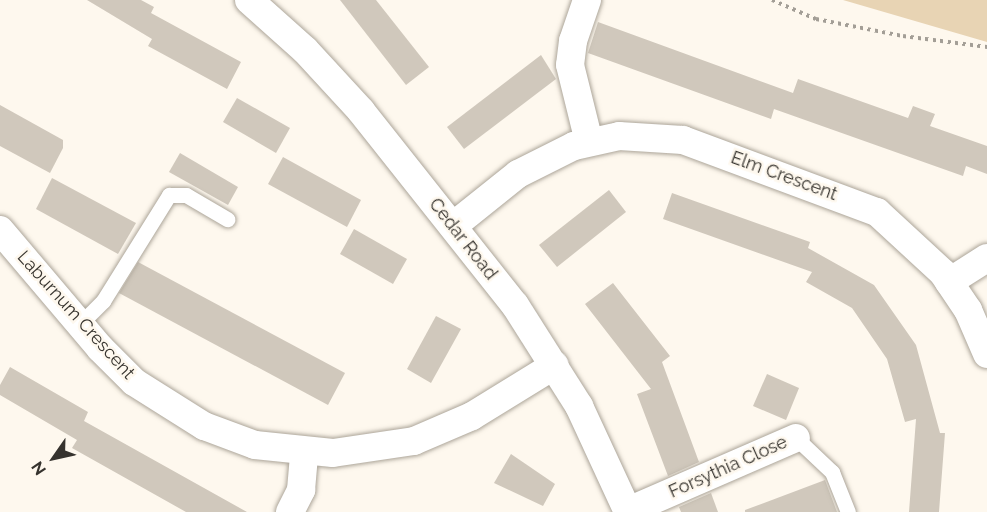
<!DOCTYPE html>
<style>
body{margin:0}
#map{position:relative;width:987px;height:512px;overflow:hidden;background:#fef8ee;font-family:Raleway,sans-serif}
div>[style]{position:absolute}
.green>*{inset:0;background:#e8d4b4}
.building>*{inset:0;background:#d0c8bc}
.path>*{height:4px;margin-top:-2px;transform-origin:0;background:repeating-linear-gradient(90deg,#a39e96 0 3px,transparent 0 7.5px)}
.roads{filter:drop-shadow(0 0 2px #aca599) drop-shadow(0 0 2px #aca599)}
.lane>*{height:15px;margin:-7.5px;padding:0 7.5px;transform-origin:7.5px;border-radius:7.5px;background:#fff}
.street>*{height:28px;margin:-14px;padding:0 14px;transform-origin:14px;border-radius:14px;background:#fff}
span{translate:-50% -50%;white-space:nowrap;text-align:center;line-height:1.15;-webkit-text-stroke:5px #fef8ee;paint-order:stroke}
.street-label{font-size:18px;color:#36332e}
.north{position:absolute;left:24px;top:428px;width:60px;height:60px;-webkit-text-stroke:4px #fef8ee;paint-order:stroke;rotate:236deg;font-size:16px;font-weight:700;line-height:24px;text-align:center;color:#36332e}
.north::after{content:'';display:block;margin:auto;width:21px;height:27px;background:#36332e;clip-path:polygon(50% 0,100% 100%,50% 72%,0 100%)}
</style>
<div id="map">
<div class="green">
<div style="clip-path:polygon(843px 0,987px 0,987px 42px)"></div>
</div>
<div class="building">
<div style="clip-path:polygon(87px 0,141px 0,154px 7px,151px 13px,241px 62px,227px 89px,148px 46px,152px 39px)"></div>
<div style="clip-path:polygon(340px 0,376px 0,429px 67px,406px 85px)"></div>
<div style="clip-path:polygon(598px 22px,793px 93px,798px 79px,908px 118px,913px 106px,935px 114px,930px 126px,987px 146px,987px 174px,966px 166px,963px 176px,774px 109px,771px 119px,588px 53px)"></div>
<div style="clip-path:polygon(541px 55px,556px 79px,464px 149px,447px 127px)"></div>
<div style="clip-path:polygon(237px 98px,290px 128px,276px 153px,223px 122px)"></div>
<div style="clip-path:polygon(0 105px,63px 140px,63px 148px,50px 173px,0 146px)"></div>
<div style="clip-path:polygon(180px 153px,238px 187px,228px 205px,169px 172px)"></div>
<div style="clip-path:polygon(283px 157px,361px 200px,347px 227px,268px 184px)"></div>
<div style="clip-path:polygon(52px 178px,136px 223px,118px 254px,36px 209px)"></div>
<div style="clip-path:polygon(609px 190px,626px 212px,557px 267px,539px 245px)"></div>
<div style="clip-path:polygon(672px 193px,810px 242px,808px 248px,874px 285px,916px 345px,940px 433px,945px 433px,939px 512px,909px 512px,916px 419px,905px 422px,887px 359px,852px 308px,806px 282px,812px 272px,663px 219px)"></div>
<div style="clip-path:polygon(354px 229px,407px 259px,393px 284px,340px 254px)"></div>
<div style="clip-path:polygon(138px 262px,345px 373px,328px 405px,119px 293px)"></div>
<div style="clip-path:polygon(613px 283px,670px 356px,662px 362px,699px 462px,668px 476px,637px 394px,651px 389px,585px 304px)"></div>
<div style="clip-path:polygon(436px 316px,461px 329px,431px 383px,407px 369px)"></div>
<div style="clip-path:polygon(10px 367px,88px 412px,84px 421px,247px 512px,186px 512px,72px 448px,77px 440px,0 395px,0 385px)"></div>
<div style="clip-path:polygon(767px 374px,799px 388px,786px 420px,753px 406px)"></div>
<div style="clip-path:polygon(511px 454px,555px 484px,543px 506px,494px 483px)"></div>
<div style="clip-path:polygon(825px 480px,837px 512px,745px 512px,745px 510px)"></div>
<div style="clip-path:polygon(711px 493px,718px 512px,681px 512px,679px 507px)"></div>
</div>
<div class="path">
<div style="left:772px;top:0;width:48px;rotate:23.4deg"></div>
<div style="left:816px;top:19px;width:89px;rotate:11.1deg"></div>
<div style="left:903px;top:36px;width:85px;rotate:7.5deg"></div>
</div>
<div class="roads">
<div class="lane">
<div style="left:80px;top:324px;width:33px;rotate:-45deg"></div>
<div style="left:103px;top:301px;width:125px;rotate:-58.1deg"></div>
<div style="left:169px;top:195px;width:17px"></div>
<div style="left:186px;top:195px;width:48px;rotate:30.3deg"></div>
<div style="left:796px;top:438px;width:50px;rotate:43.4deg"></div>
<div style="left:832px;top:472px;width:43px;rotate:68.2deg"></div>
</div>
<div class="street">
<div style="left:249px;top:0;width:75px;rotate:41.8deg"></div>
<div style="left:305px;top:50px;width:83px;rotate:47.4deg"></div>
<div style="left:361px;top:111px;width:248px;rotate:51.6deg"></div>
<div style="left:515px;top:305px;width:120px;rotate:57.6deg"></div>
<div style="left:579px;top:406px;width:117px;rotate:65.2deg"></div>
<div style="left:587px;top:0;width:43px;rotate:108.9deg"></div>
<div style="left:573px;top:41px;width:24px;rotate:97deg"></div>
<div style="left:570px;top:65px;width:79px;rotate:76.1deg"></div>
<div style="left:453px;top:226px;width:83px;rotate:-38.7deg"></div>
<div style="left:518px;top:174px;width:63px;rotate:-26.6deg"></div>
<div style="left:574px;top:146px;width:46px;rotate:-12.5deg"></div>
<div style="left:619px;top:136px;width:64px;rotate:3.6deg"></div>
<div style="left:683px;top:140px;width:207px;rotate:20.4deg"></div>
<div style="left:877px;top:212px;width:90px;rotate:42.7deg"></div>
<div style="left:943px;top:273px;width:45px;rotate:56deg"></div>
<div style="left:968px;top:310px;width:48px;rotate:66.6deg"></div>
<div style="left:0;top:230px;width:155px;rotate:49.7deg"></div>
<div style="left:100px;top:348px;width:48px;rotate:45deg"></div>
<div style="left:134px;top:382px;width:83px;rotate:32.2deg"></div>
<div style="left:204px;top:426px;width:54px;rotate:20.4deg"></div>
<div style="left:255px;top:445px;width:78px;rotate:5.9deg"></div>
<div style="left:333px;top:453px;width:82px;rotate:-8.4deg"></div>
<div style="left:414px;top:441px;width:63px;rotate:-23.3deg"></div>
<div style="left:472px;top:416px;width:97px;rotate:-31.6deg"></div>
<div style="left:949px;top:282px;width:45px;rotate:-32.3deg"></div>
<div style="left:628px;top:511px;width:183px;rotate:-23.5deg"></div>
<div style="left:290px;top:512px;width:25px;rotate:-63deg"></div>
<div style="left:301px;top:490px;width:38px;rotate:-85deg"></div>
</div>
</div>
<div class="street-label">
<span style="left:784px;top:176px;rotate:20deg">Elm Crescent</span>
<span style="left:463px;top:239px;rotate:52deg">Cedar Road</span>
<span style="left:76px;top:315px;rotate:48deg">Laburnum Crescent</span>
<span style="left:728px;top:467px;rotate:-24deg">Forsythia Close</span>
</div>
<div class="north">N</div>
</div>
